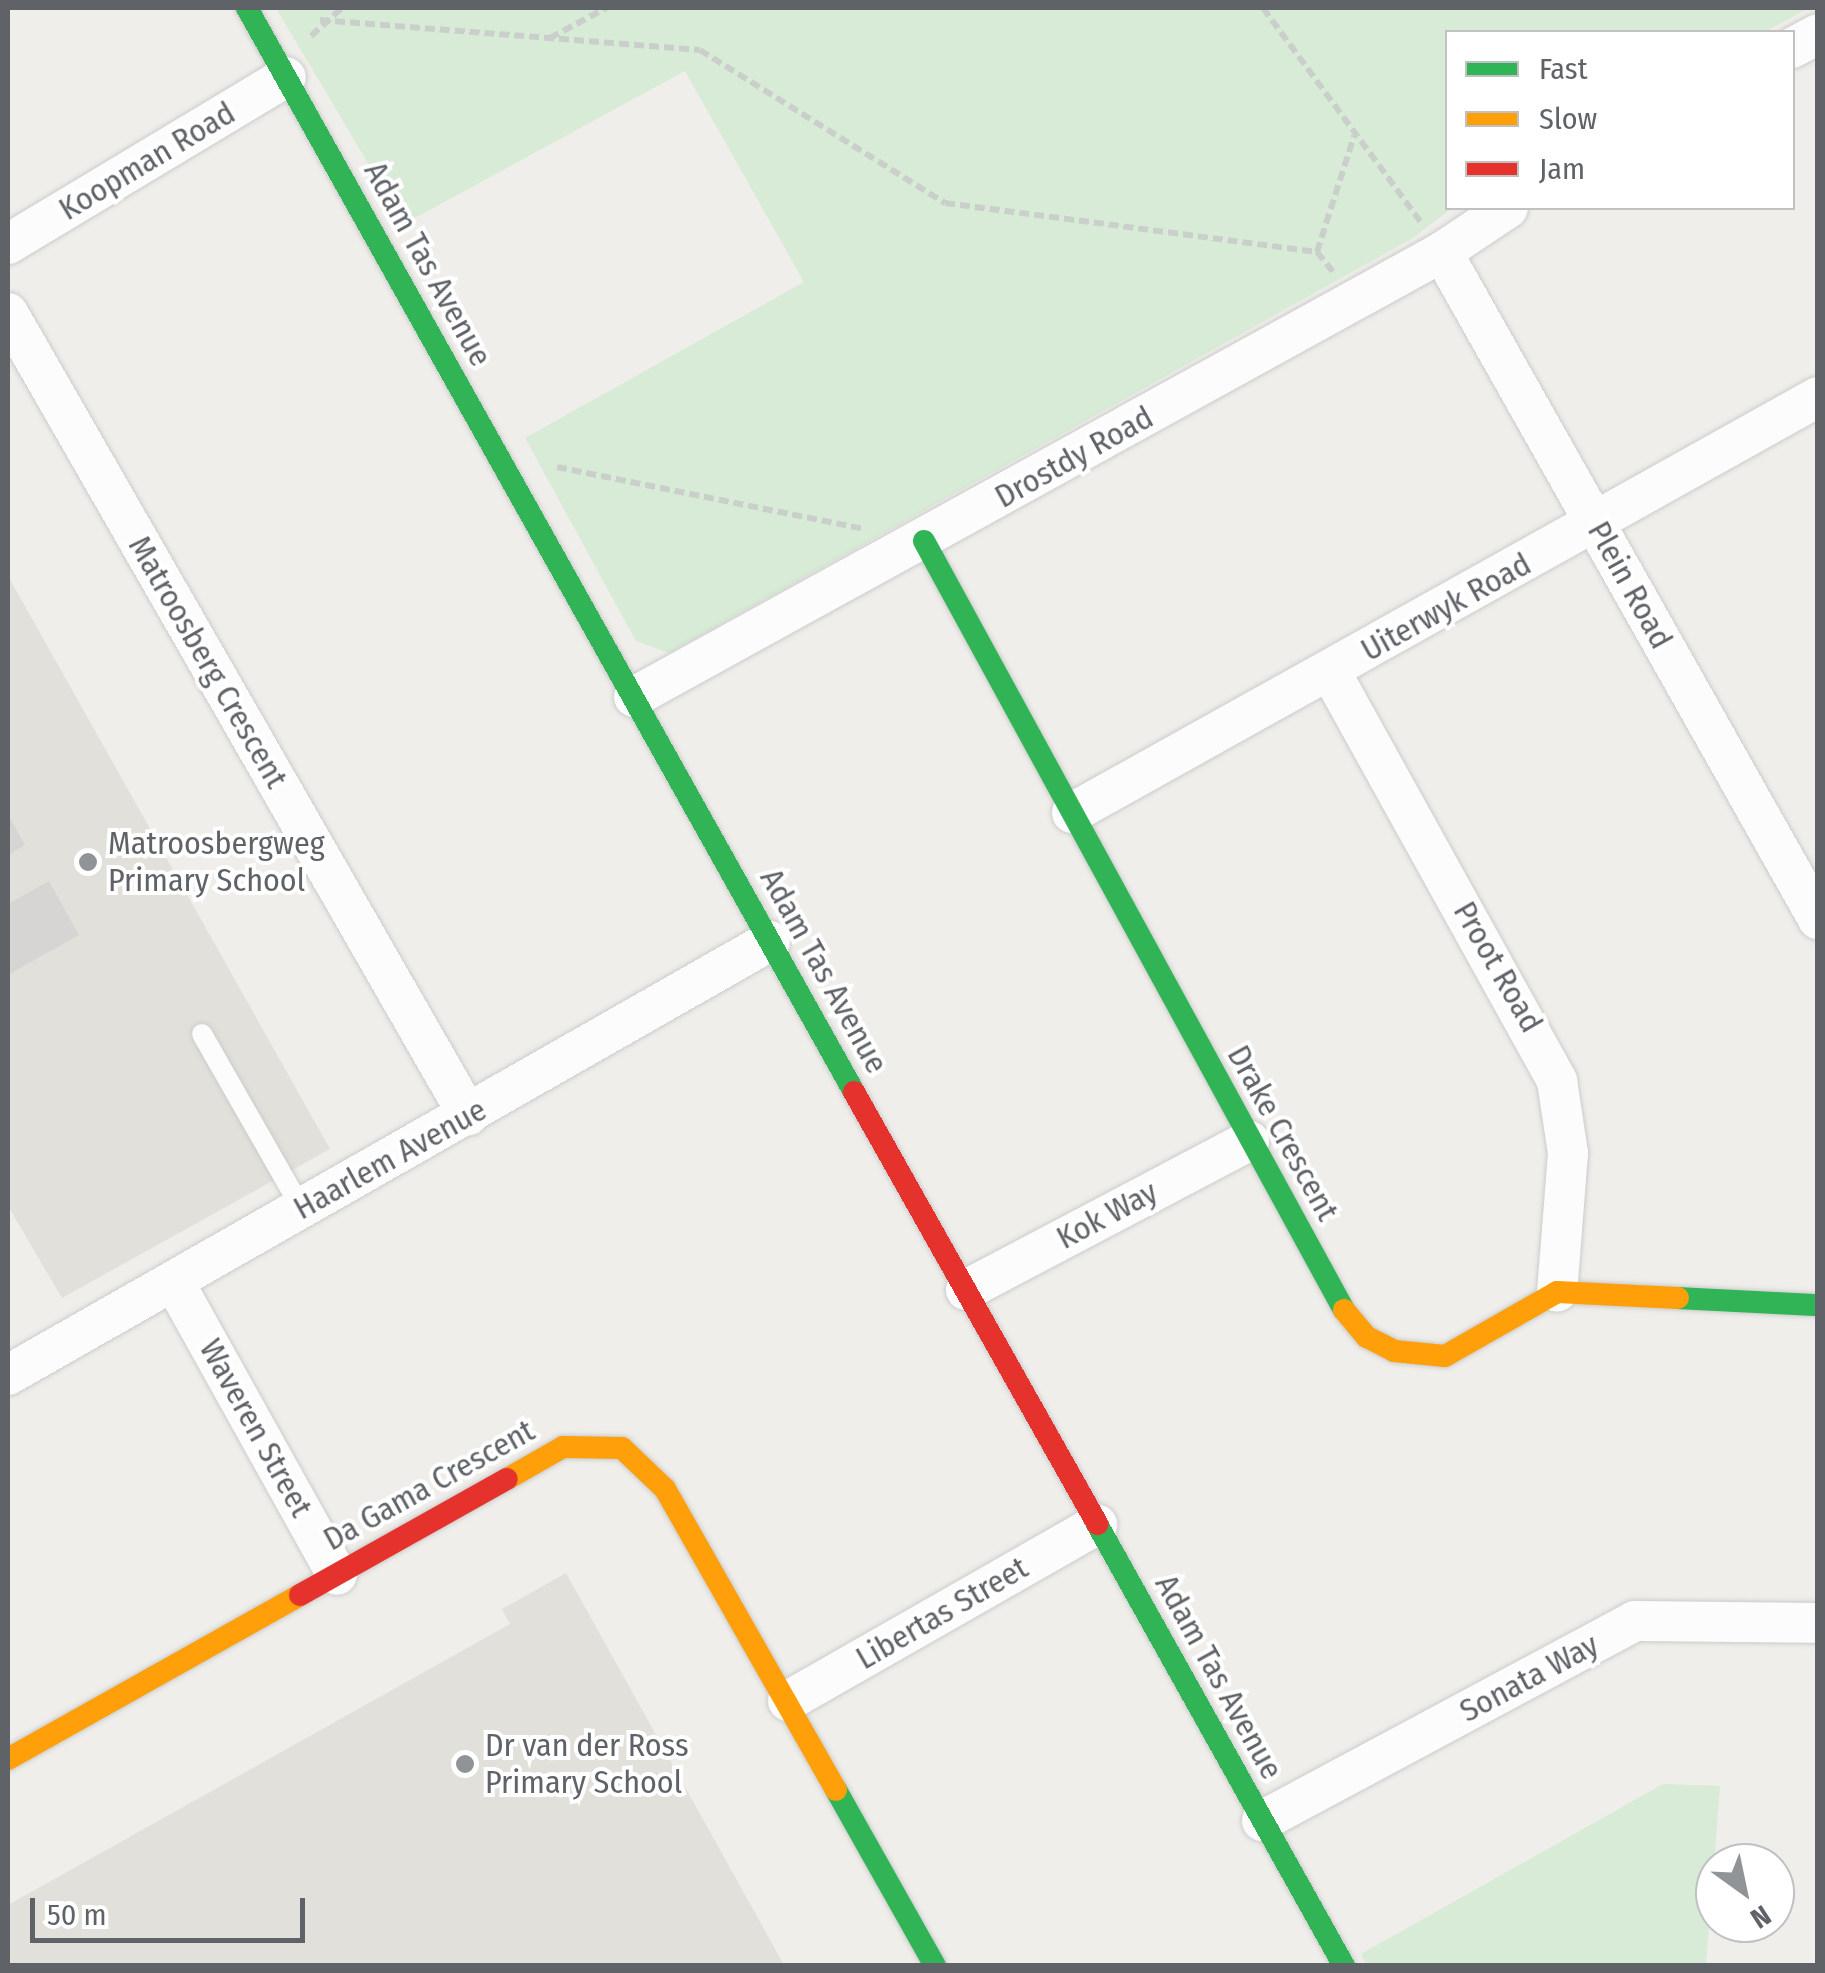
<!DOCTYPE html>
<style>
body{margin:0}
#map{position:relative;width:1825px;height:1973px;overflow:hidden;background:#efeeea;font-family:"Fira Sans Condensed",sans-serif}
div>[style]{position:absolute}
.education>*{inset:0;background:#e2e0da}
.green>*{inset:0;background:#d8ebd6}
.building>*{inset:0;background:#d6d5d3}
.path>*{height:6px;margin-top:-3px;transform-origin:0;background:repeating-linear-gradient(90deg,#cacfcc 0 10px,transparent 0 15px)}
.roads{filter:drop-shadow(0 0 2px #cbcccc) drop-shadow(0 0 2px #cbcccc)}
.lane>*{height:20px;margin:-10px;padding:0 10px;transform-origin:10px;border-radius:10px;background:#fdfcfc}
.street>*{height:40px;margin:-20px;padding:0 20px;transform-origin:20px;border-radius:20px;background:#fdfcfc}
.fast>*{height:22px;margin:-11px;padding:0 11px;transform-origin:11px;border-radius:11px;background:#30b455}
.slow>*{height:22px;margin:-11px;padding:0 11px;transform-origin:11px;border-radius:11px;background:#ff9f0a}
.jam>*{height:22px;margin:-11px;padding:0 11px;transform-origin:11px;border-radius:11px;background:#e5322d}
.dots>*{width:28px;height:28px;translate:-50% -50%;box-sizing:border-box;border:5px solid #fff;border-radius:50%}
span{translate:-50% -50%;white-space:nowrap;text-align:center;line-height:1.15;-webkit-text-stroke:8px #fff;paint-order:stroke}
.street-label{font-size:32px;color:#5f6368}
.poi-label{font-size:32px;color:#5f6368}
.left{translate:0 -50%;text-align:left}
.frame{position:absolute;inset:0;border:10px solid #5f6368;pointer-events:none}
.legend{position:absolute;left:1445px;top:30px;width:350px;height:180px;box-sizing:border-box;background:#fff;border:2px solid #bfc1c3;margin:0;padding:12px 18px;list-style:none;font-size:30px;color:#5f6368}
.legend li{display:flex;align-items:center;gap:20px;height:50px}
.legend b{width:50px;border:2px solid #bfc1c3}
.north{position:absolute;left:1695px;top:1843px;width:100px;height:100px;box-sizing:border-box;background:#fff;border:2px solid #bfc1c3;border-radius:50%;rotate:147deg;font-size:28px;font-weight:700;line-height:40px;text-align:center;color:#5f6368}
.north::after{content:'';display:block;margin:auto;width:35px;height:45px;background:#919496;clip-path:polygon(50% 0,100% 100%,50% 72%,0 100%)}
.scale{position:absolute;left:30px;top:1898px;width:275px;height:45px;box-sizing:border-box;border:5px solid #5f6368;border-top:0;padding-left:12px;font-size:30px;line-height:35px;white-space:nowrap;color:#5f6368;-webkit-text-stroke:8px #fff;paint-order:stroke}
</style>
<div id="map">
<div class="education">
<div style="clip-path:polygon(8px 576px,330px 1149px,62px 1298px,8px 1206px)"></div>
<div style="clip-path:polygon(566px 1573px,784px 1965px,8px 1965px,8px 1905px,510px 1624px,502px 1609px)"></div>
</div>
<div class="green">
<div style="clip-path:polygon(276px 8px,1809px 8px,1765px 32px,1448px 32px,1452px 208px,1413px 238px,669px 653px,636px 641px,525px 438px,804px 282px,685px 71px,404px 224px)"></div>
<div style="clip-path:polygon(1663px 1784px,1720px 1786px,1706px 1965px,1367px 1966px,1361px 1954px)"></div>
</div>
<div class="building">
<div style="clip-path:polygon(8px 814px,25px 845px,8px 855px)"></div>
<div style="clip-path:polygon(49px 881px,79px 935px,8px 975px,8px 904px)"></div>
</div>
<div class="path">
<div style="left:1263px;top:8px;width:268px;rotate:53.6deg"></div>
<div style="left:320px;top:20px;width:381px;rotate:4.5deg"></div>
<div style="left:700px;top:50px;width:289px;rotate:32deg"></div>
<div style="left:945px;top:203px;width:375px;rotate:7.5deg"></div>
<div style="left:1317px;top:252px;width:26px;rotate:51deg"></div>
<div style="left:311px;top:36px;width:42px;rotate:-42.1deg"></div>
<div style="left:550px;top:38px;width:64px;rotate:-28.2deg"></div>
<div style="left:1317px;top:252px;width:122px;rotate:-72.3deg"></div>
<div style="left:557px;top:467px;width:313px;rotate:11.4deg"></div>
</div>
<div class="roads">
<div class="lane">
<div style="left:202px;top:1034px;width:202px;rotate:60.3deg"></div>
</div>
<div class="street">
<div style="left:1792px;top:48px;width:30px;rotate:-28deg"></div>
<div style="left:8px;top:244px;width:324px;rotate:-31deg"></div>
<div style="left:1442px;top:252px;width:766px;rotate:60.59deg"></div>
<div style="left:8px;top:313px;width:925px;rotate:60.16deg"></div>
<div style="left:1330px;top:671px;width:469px;rotate:61deg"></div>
<div style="left:1557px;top:1081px;width:73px;rotate:81.3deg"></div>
<div style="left:1568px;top:1153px;width:139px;rotate:94.5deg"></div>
<div style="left:634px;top:697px;width:922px;rotate:-28.84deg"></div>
<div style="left:1442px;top:252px;width:79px;rotate:-33.7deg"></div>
<div style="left:1072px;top:813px;width:854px;rotate:-29.15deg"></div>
<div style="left:174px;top:1282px;width:335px;rotate:60.9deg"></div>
<div style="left:966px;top:1290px;width:320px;rotate:-27.8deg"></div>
<div style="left:8px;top:1375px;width:877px;rotate:-29.66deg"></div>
<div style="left:788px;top:1701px;width:356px;rotate:-29.7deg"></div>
<div style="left:1262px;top:1821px;width:423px;rotate:-28.2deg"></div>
<div style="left:1635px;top:1621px;width:183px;rotate:0.6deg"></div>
</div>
<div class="fast">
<div style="left:247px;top:8px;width:1242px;rotate:60.75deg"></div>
<div style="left:924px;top:541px;width:876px;rotate:61.36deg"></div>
<div style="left:1678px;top:1298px;width:140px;rotate:2.9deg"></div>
<div style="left:1097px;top:1524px;width:506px;rotate:60.8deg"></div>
<div style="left:836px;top:1790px;width:202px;rotate:60.6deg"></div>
</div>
<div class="slow">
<div style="left:1344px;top:1310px;width:35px;rotate:50deg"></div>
<div style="left:1367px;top:1337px;width:30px;rotate:27deg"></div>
<div style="left:1394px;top:1351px;width:51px;rotate:5.6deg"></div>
<div style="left:1445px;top:1356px;width:129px;rotate:-29.7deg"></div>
<div style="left:1557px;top:1292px;width:121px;rotate:2.8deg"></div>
<div style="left:507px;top:1479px;width:64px;rotate:-29.7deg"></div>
<div style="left:563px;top:1447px;width:59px;rotate:1deg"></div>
<div style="left:622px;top:1448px;width:59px;rotate:43.6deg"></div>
<div style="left:665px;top:1489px;width:346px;rotate:60.4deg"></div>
<div style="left:8px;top:1759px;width:335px;rotate:-29.3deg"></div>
</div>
<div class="jam">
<div style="left:854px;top:1092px;width:496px;rotate:60.6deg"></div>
<div style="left:300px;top:1595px;width:237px;rotate:-29.3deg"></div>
</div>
</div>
<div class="dots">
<div style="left:88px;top:862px;background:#919496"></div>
<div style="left:465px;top:1764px;background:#919496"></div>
</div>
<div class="street-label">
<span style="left:147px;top:161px;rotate:-31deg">Koopman Road</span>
<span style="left:428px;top:264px;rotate:61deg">Adam Tas Avenue</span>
<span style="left:1074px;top:457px;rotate:-29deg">Drostdy Road</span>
<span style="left:1630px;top:585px;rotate:61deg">Plein Road</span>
<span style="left:1446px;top:607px;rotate:-29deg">Uiterwyk Road</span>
<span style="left:208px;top:662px;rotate:60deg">Matroosberg Crescent</span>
<span style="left:1498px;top:967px;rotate:60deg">Proot Road</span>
<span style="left:824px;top:971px;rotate:61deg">Adam Tas Avenue</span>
<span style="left:1283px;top:1133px;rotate:61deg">Drake Crescent</span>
<span style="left:390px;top:1159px;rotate:-29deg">Haarlem Avenue</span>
<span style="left:1107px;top:1215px;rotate:-28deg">Kok Way</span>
<span style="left:256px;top:1428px;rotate:61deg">Waveren Street</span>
<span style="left:429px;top:1485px;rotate:-29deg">Da Gama Crescent</span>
<span style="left:942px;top:1613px;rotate:-30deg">Libertas Street</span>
<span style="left:1219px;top:1677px;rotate:61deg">Adam Tas Avenue</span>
<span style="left:1529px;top:1678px;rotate:-28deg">Sonata Way</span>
</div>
<div class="poi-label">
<span class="left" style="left:108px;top:862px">Matroosbergweg<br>Primary School</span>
<span class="left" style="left:485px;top:1764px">Dr van der Ross<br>Primary School</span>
</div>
<div class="frame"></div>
<ul class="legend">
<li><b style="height:12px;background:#30b455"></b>Fast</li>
<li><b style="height:12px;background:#ff9f0a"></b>Slow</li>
<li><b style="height:12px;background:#e5322d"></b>Jam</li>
</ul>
<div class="north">N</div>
<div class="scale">50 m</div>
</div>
